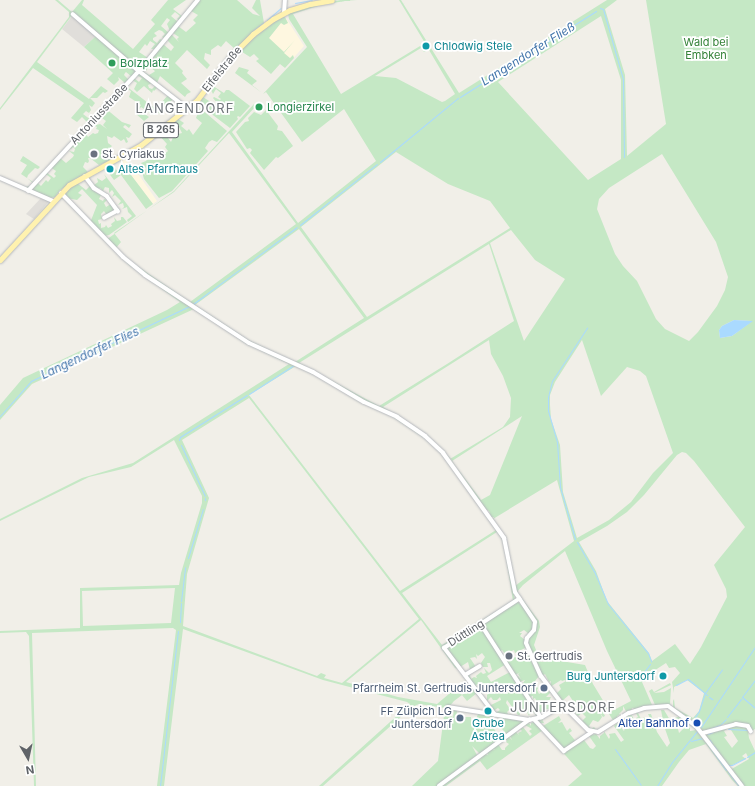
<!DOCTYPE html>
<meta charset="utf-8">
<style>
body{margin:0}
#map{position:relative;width:755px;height:786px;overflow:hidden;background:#f1efe8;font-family:Inter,sans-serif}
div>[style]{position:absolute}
.commercial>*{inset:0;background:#fef7e0}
.industrial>*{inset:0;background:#e0deda}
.green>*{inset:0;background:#c5e8c5}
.water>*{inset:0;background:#aadaff}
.stream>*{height:1px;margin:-0.5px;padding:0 0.5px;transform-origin:0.5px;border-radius:0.5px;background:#aadaff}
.roads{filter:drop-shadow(0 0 1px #b5b8bc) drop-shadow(0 0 1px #b5b8bc)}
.minor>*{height:3.5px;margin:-1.75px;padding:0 1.75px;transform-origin:1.75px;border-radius:1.75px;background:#fff}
.tertiary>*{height:4px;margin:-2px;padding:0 2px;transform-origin:2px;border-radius:2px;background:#fff}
.primary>*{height:5px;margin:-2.5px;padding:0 2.5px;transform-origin:2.5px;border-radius:2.5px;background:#fff2af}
.dots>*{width:11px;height:11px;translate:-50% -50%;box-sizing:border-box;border:2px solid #fff;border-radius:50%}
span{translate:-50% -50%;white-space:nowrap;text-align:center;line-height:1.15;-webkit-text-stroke:3.5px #fff;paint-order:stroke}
.shield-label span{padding:1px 3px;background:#fff;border:1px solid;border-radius:3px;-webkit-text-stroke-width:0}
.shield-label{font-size:10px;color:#5f6368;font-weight:700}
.park-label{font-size:11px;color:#348238}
.culture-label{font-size:11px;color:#0d838f}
.left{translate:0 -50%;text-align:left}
.right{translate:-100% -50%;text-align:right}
.leisure-label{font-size:11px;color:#27864d}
.street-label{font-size:11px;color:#5f6368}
.worship-label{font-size:11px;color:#5b616d}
.service-label{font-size:11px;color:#4e5e75}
.transit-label{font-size:11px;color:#164399}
.water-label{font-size:12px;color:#4174aa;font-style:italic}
.quarter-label{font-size:13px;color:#70757a;letter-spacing:1px}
.north{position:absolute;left:8px;top:738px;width:40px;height:40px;-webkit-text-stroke:3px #fff;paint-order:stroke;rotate:171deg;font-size:11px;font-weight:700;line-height:16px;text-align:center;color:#5f6368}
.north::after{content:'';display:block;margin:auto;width:14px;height:18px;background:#5f6368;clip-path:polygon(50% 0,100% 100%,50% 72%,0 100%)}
</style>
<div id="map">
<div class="commercial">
<div style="clip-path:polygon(286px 18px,304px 46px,290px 62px,260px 33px)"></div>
<div style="clip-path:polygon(124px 157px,130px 166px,132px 165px,157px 201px,153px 204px,121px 162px,120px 160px)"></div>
</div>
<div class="industrial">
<div style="clip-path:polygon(72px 16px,96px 36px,84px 47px,62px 29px)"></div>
<div style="clip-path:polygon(41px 198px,49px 201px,34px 219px,26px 214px)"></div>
</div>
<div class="green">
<div style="clip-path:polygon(55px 0,58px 0,72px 12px,82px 0,84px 0,82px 5px,133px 49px,155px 24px,151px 20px,168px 0,186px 0,173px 9px,182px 16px,179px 20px,177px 19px,180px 16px,175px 12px,171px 16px,178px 22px,170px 31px,167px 24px,170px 20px,167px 18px,161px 26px,169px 33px,164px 38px,162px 37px,165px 34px,162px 31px,159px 30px,154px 33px,157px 36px,153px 38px,153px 40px,157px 43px,160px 39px,162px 40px,158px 46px,154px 49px,151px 49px,155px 44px,150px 41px,147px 46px,145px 44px,139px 52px,148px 58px,140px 69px,138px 69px,73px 14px,37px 62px,89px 99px,101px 86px,108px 91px,105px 93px,103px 92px,97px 98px,90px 98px,95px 103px,92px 107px,89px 105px,91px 110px,89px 113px,86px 111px,83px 114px,91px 120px,86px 125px,87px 122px,82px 117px,77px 122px,71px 118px,84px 103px,33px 68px,0 110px,0 108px,69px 17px,69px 12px)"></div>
<div style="clip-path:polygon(199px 0,237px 0,253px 14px,260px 16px,252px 8px,256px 0,260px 0,264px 23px,235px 49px,226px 41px,221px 47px,218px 45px,211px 50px,211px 55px,205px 53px,204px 59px,210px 65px,207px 69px,187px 50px,175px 63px,183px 71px,182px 73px,187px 79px,181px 83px,191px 92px,187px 94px,185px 97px,160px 76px,157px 83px,141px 70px,145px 66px,148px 68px,146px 71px,143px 70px,144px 72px,149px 75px,154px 72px,155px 71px,146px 64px,148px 61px,156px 67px,155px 65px,158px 63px,152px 57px,163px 44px,171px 51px,174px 47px,168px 41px,168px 38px,171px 34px,179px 42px,177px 39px,179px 37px,173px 33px,178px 26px,186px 32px,196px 23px,193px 20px,198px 15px,191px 11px)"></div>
<div style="clip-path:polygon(evenodd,341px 0,351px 0,321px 5px,293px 14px,341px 94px,425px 43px,399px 0,401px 0,459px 93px,607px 0,617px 0,605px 9px,625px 75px,627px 156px,666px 124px,646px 0,755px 0,755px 729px,752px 731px,750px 727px,743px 724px,724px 724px,708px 731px,702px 731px,699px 725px,701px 723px,697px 722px,698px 719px,696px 718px,691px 720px,673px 707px,673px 701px,674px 699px,675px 708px,693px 718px,699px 711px,704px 693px,687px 680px,674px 687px,674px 693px,672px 682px,680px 673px,675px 667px,669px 668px,666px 663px,646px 676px,648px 681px,642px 682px,652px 705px,635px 709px,632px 708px,631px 711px,627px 713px,623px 706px,623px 710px,619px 714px,620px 715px,617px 716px,618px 718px,621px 717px,614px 722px,606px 709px,603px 712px,605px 716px,603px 717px,600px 713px,602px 717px,600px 720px,598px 722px,593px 720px,589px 726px,591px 729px,594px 727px,597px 731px,594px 730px,590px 729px,582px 721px,586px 717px,582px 713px,578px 716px,571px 709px,577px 705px,575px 702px,570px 707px,567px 706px,573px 701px,569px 695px,562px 701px,556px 694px,561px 689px,559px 685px,566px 681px,565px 680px,562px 681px,561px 680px,550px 687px,551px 681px,549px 682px,545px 674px,542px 676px,536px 665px,527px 642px,534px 631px,536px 623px,516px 593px,505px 539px,492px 520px,494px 517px,491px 517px,489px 511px,485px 509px,451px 459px,428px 437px,397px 416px,366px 401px,298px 363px,264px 350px,238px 336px,138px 270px,106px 240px,174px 191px,254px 104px,256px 105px,261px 104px,262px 110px,257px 111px,255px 107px,232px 132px,298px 223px,376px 161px,344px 109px,302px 142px,266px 92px,263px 94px,307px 47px,289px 19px,288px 14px,310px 5px,341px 0,601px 16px,621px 80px,621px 159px,588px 180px,498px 82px,601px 16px,341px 0,421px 48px,424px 52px,429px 50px,455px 94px,445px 101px,442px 102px,396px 78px,375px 76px,421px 48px,341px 0,229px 133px,296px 224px,190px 302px,127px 259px,116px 248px,121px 242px,114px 233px,174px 192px,229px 133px,341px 0,396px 152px,448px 184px,490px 201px,510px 228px,367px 317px,301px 227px,396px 152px,341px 0,662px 154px,716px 242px,728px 277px,725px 290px,717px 306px,698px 332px,689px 341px,665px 329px,656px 319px,637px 281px,623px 266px,615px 254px,597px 209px,599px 199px,609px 188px,662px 154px,341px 0,299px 229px,364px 318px,295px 362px,248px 340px,195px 305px,299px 229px,341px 0,511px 230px,535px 260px,565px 279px,524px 341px,490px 243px,511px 230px,341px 0,489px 244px,514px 321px,447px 364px,379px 406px,299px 363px,489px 244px,341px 0,734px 320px,752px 321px,732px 336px,720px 338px,719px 330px,722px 326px,734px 320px,341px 0,489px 340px,491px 354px,503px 376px,511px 398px,510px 417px,503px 427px,450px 459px,428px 436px,383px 407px,489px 340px,341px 0,582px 340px,601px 396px,627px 367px,640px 371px,646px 376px,673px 453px,653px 473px,631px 502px,609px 520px,577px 538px,563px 492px,560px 445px,551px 419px,550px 405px,550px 395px,555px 382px,582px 340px,341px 0,522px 416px,490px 495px,481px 500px,452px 461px,522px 416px,341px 0,682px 452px,686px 453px,694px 461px,745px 527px,714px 565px,726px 589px,727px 597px,701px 647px,690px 664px,675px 644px,652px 661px,649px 653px,607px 601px,596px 571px,579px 542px,607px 526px,627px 512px,644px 495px,677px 455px,682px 452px,341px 0,557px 480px,574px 541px,515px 586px,505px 539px,493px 519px,557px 480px,341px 0,565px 551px,607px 651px,631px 701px,610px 712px,593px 684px,585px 665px,555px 660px,541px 662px,534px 645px,540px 627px,539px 621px,517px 592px,523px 585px,565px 551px)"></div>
<div style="clip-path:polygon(281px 17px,285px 17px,288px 23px,284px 25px,281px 23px,269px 38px,284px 52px,295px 40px,284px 53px,290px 58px,293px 55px,294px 58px,285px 68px,280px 64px,271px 74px,256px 61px,259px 59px,254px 54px,250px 57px,239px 50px,271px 23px)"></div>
<div style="clip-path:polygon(96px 36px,136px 70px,132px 77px,126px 72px,125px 73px,124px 75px,129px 80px,125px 83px,118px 77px,119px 80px,114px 85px,107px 79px,113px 73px,84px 47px)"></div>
<div style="clip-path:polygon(239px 67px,249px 70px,247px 73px,257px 81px,252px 85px,262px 93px,235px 73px)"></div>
<div style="clip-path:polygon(139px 74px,152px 83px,148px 85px,149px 88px,152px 89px,155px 86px,157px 88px,154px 91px,153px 90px,152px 93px,144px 86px,137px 92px,134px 89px,137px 83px,132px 80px,134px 78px,139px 82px,142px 78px,136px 75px)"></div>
<div style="clip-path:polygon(126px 86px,156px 109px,168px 95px,173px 99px,167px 106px,169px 107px,160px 114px,156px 111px,153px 115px,141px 107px,139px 110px,149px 117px,144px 121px,135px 113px,141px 105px,129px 97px,131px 91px,127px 89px,124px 89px)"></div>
<div style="clip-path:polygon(213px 86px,224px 93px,226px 90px,229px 90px,250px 106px,240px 117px,238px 116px,237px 117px,238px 119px,230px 128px,197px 103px,203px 97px,215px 105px,217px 103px,213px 98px,214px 97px,220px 100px,221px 99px,218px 97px,221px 93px,216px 89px,213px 94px,211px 90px)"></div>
<div style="clip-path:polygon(105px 108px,122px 122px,131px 125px,129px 128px,125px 125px,123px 127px,132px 134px,129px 138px,126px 137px,128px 142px,126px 143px,124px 139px,121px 141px,114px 136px,112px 138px,107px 136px,108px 143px,112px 146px,108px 150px,110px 152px,109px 156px,105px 157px,107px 160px,110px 158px,111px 160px,99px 165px,90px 158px,88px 158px,89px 161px,88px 163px,85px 162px,83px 167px,88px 172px,60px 190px,55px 197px,50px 198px,31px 190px,32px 187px,40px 179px,38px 183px,41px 186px,46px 180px,48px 182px,51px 178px,47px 175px,43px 175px,46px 172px,54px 178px,56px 176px,54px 174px,56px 171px,50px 167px,59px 157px,66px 163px,73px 157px,74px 155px,69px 151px,74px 152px,75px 149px,73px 147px,71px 149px,69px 147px,84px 131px,88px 137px,93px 133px,95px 134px,98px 133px,99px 130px,96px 129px,97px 127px,91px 124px,95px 120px,97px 122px,94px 123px,96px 125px,100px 124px,107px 129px,103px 125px,106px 121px,102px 118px,100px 120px,97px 118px)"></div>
<div style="clip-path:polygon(200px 108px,227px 131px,217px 142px,212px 140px,209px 142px,205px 148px,208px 151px,172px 191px,159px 198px,144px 179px,142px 172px,146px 176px,144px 172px,146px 169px,141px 163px,146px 161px,150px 156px,154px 160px,156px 158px,151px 152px,151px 149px,163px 155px,168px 151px,165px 147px,167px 144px,158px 134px,163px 131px,171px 142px,174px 135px,170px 132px,168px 135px,165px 130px,169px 128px,178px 137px,178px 134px,182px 133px,179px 127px,177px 126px,173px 130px,170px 126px,178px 119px,184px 123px,181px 126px,187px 131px,189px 129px,193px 135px,202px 123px,196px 118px)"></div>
<div style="clip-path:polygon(266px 110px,278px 126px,277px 130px,282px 131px,293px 146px,278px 158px,276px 157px,264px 170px,250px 153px,252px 150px,250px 148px,247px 149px,236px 132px,245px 122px,249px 121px,248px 118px,254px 112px,261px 115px)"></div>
<div style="clip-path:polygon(23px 156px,40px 167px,38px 169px,35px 168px,28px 175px,27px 178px,33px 183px,28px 188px,28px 189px,7px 181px,0 177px,25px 187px,30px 186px,33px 182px,21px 174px,27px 165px,20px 161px)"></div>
<div style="clip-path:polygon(125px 167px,153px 204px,146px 209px,121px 175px,114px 180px,108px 172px,115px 168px,118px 172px)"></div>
<div style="clip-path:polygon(104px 174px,136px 216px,128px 222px,127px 220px,132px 216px,128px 212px,127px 207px,122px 209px,124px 207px,123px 203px,118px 205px,121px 201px,115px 195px,112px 197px,114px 193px,112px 190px,109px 193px,109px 188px,105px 187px,103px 191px,100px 188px,98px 189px,91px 183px,94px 185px,98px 182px,97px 178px,102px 181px,106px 178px)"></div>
<div style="clip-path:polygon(77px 183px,86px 190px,90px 186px,88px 183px,94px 191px,101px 195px,99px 199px,103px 201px,104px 199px,107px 200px,104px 203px,106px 207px,111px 204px,115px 209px,110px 214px,106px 214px,104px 211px,101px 214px,102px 219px,98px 220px,99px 224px,101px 223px,101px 228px,105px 227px,106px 225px,108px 228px,112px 226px,111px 224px,115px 221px,114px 217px,117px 221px,121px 220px,121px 217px,123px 217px,127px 222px,109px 235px,104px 236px,90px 223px,97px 205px,82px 189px,78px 193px,82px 195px,77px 200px,67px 198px,64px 192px)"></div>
<div style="clip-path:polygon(evenodd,62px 197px,134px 269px,230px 333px,245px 342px,289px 362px,290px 364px,297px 365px,317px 374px,363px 402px,396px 417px,424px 436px,446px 458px,500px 533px,505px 546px,515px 600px,513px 603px,444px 646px,443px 650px,458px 669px,455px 668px,421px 620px,346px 682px,398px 697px,437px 704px,456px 688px,462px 695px,471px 686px,477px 693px,467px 701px,462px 695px,454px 701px,448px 708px,451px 709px,450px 716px,453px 717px,454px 710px,457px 710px,456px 721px,461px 723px,463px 715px,465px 717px,471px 717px,471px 720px,475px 722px,478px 714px,494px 716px,491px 717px,489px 725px,492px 726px,501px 739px,480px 754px,472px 746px,477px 755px,437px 786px,412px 786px,438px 761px,445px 708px,419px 704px,412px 707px,323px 786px,319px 786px,410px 704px,407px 702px,323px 680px,183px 629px,164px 786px,157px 786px,176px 630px,173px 628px,32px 633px,36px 786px,34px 786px,29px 636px,26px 632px,0 633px,0 631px,80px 628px,80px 588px,179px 585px,181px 573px,202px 503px,202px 496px,174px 440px,131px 467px,89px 477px,0 521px,0 519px,82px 478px,133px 463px,289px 364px,245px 343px,194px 309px,32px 384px,0 420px,0 405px,23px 378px,167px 310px,180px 302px,130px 266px,63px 198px,57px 201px,0 264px,58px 198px,62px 197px,296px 366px,321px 378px,363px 403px,390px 415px,430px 442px,452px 465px,496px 530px,400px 591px,249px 395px,296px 366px,62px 197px,249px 398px,419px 619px,342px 683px,324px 678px,326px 675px,321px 673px,317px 676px,183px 626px,187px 574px,209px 498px,182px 440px,249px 398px,62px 197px,497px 532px,501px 537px,504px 545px,513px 601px,442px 645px,402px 593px,497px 532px,62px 197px,175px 588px,171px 623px,83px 626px,82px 591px,175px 588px)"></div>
<div style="clip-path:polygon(518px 602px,532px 618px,534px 626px,529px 634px,524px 630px,519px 633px,522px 633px,520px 636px,525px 640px,525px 648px,515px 653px,514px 650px,505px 654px,502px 650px,499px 652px,483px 624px)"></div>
<div style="clip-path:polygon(478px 626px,481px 626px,506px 664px,487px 676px,491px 682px,510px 672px,518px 684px,510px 687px,512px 693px,521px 690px,538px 715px,536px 716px,534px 712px,530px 713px,529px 716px,525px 708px,525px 712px,519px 709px,520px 715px,518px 715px,507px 700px,506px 703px,510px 709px,507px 712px,508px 714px,506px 715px,495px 713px,500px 710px,498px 708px,493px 711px,489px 706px,501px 700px,500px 697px,497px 700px,493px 700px,491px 697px,487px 701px,487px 695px,489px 693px,485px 690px,485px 685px,483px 686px,480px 682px,476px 685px,477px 690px,467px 677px,469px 674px,471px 679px,474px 677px,477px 678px,476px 676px,481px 672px,483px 674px,486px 673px,484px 668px,489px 673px,492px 670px,490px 663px,487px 663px,488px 667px,483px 667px,481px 663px,485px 657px,482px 653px,478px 656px,476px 654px,477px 659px,475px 657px,470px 658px,476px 667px,467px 673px,470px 670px,468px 662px,460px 667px,463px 670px,446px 651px,445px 646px)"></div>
<div style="clip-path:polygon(525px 649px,539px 676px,535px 681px,538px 688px,537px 690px,539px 694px,547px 689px,541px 694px,547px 691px,551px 692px,546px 697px,551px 697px,549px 701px,551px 703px,549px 706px,551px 707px,557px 702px,558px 703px,556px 706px,556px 707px,551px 710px,547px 709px,539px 713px,535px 704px,536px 700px,535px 698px,533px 699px,533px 696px,529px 697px,526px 692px,527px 690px,523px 688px,525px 687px,523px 683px,525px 680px,519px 682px,517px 677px,518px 676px,521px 679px,518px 674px,521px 672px,515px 675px,505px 659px,516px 657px)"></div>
<div style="clip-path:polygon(670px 683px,671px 685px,654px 693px,664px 692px,671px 688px,670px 704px,655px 705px,649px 691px,652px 689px,654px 692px)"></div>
<div style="clip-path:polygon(661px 710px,664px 710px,670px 720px,680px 716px,686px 721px,680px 722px,680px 724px,677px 725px,679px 733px,685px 727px,690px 728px,690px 731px,696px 730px,741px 786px,738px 786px,732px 780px,706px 744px,689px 750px,679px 762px,662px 786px,568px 786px,582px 774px,543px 730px,487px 770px,480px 761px,446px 786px,441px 786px,479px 757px,481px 760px,480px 757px,485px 754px,488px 755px,487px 752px,492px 749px,495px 750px,493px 748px,498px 744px,502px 750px,505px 750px,505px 748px,509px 744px,506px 742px,507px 741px,506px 739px,509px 737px,512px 740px,510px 736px,516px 732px,519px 735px,518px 733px,522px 731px,520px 729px,523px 727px,530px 736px,532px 734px,529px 731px,532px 729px,525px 725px,529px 723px,531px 726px,531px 723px,542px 719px,544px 723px,540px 723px,543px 726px,559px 716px,561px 720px,558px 723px,562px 722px,567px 731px,570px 728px,572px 731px,569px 733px,578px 744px,584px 740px,590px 748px,593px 749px,596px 746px,589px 736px,591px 735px,596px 734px,600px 739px,600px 736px,604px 733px,604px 731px,609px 739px,610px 737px,609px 734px,615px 733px,621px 742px,624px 740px,614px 726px,617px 723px,624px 731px,625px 728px,620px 721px,631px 714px,636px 723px,636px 718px,638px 717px,636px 713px,638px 713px,642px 721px,644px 717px,648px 722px,650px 718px,648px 714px,651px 714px,657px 732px,667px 747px,670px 743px,664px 726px)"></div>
<div style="clip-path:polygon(502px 718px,504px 718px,504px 721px,505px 718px,522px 721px,523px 723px,507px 734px,500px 727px)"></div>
<div style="clip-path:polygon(733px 725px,746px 726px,750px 731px,748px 731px,749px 738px,755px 751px,755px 786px,743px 786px,730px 770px,749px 759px,746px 753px,742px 756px,746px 759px,728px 767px,706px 736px,707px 733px,726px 727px,727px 729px,724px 731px,727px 736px,724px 737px,732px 748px,738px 741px,731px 730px,729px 730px,728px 726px)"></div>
</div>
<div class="water">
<div style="clip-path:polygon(734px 320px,753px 321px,732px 336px,720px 338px,719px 330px,722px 326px)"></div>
</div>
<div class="stream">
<div style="left:295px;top:3px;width:17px;rotate:-10deg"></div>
<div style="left:600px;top:8px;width:3px;rotate:18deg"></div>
<div style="left:603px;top:9px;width:73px;rotate:74.1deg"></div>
<div style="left:623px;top:79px;width:78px;rotate:89.3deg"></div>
<div style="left:267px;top:20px;width:18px;rotate:-41deg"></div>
<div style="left:253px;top:31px;width:13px;rotate:-39deg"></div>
<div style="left:460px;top:97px;width:161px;rotate:-32.3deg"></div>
<div style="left:380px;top:162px;width:101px;rotate:-39.4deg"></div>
<div style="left:300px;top:225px;width:98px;rotate:-38.4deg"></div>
<div style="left:193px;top:304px;width:129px;rotate:-36.5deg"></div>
<div style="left:249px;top:394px;width:54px;rotate:-32.8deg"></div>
<div style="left:0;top:416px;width:47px;rotate:-48.5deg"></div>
<div style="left:31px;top:381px;width:176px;rotate:-25.3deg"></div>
<div style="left:179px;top:440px;width:3px;rotate:-72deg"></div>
<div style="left:180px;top:437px;width:79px;rotate:-32.1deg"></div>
<div style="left:181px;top:445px;width:56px;rotate:64.8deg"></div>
<div style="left:205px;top:500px;width:2px;rotate:-90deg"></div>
<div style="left:575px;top:539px;width:54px;rotate:-106.1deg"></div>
<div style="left:560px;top:487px;width:45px;rotate:-93.8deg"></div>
<div style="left:557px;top:442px;width:32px;rotate:-106deg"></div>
<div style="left:548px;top:411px;width:14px;rotate:-90deg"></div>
<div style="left:548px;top:397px;width:16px;rotate:-76deg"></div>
<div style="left:552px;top:381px;width:64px;rotate:-56.6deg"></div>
<div style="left:577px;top:542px;width:34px;rotate:60deg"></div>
<div style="left:594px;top:571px;width:36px;rotate:67deg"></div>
<div style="left:608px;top:604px;width:63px;rotate:50.8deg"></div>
<div style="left:648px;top:653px;width:9px;rotate:69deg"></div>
<div style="left:188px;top:558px;width:51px;rotate:-73deg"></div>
<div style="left:181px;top:601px;width:34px;rotate:-83deg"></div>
<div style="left:180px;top:622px;width:19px;rotate:-87deg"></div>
<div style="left:645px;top:678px;width:6px;rotate:-99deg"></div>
<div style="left:644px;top:672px;width:10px;rotate:-53deg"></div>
<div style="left:676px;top:685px;width:13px;rotate:-27deg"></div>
<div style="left:688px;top:679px;width:25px;rotate:40deg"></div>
<div style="left:709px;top:697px;width:4px;rotate:34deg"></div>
<div style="left:742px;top:697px;width:21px;rotate:-53deg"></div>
<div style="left:742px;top:697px;width:17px;rotate:40deg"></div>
<div style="left:695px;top:717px;width:7px;rotate:-56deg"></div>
<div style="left:699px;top:711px;width:19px;rotate:-72deg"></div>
<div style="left:705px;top:693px;width:29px;rotate:-54deg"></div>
<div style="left:727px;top:717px;width:23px;rotate:-52deg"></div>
<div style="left:701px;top:727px;width:97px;rotate:-56deg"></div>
<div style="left:728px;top:729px;width:21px;rotate:3deg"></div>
<div style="left:704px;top:731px;width:17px;rotate:-21deg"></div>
<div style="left:720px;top:725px;width:8px;rotate:-45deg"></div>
<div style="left:708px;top:734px;width:5px;rotate:-22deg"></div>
<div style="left:710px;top:740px;width:4px;rotate:63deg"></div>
<div style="left:691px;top:741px;width:11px;rotate:-15deg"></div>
<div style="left:707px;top:743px;width:33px;rotate:55deg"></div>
<div style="left:714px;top:746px;width:4px;rotate:56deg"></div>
<div style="left:615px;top:749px;width:44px;rotate:54.2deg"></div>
<div style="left:747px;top:757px;width:9px;rotate:-32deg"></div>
<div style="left:728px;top:765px;width:4px"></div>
<div style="left:732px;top:765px;width:15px;rotate:-28deg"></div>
<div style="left:728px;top:772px;width:18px;rotate:52deg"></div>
<div style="left:160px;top:786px;width:156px;rotate:-83.4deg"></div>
<div style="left:657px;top:786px;width:28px;rotate:-58deg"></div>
<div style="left:672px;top:762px;width:40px;rotate:-51deg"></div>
</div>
<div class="roads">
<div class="minor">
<div style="left:73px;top:14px;width:87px;rotate:40.8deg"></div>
<div style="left:139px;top:71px;width:61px;rotate:37.6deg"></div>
<div style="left:85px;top:176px;width:15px;rotate:53deg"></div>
<div style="left:94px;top:188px;width:15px;rotate:32deg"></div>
<div style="left:107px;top:196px;width:19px;rotate:54deg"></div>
<div style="left:118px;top:211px;width:15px;rotate:152deg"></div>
<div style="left:28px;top:191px;width:163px;rotate:-47.2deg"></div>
<div style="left:139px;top:71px;width:92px;rotate:-50.3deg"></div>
<div style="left:481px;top:624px;width:111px;rotate:57.2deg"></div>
<div style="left:465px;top:675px;width:17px;rotate:-31deg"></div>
<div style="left:448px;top:707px;width:82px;rotate:9.1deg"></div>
<div style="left:529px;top:720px;width:13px;rotate:-13deg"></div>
<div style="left:542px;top:717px;width:24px;rotate:-30deg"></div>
<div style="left:495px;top:715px;width:84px;rotate:-127.3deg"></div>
<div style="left:444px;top:648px;width:90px;rotate:-33.2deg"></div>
<div style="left:534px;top:719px;width:44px;rotate:46.8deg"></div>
<div style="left:564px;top:751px;width:34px;rotate:-34deg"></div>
<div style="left:703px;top:733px;width:34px;rotate:-15deg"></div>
<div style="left:736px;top:724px;width:12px;rotate:9deg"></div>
<div style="left:748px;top:726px;width:6px;rotate:59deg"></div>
<div style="left:439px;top:786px;width:112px;rotate:-36.3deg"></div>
</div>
<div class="tertiary">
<div style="left:284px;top:13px;width:13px;rotate:-86deg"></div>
<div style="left:0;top:178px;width:58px;rotate:23.5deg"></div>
<div style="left:61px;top:193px;width:89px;rotate:45.9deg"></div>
<div style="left:123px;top:257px;width:28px;rotate:39deg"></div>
<div style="left:145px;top:275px;width:124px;rotate:33.2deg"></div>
<div style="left:249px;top:343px;width:70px;rotate:24.4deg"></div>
<div style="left:313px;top:372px;width:59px;rotate:30.5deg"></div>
<div style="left:364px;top:402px;width:36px;rotate:24deg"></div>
<div style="left:397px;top:417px;width:34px;rotate:34deg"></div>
<div style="left:425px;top:436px;width:25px;rotate:43deg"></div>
<div style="left:443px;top:453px;width:105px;rotate:54.3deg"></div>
<div style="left:504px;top:538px;width:55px;rotate:78.5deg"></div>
<div style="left:515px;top:592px;width:36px;rotate:56deg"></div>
<div style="left:535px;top:622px;width:8px;rotate:97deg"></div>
<div style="left:534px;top:630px;width:11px;rotate:131deg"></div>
<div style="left:527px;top:638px;width:5px;rotate:101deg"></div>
<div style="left:526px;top:643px;width:36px;rotate:66deg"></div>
<div style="left:541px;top:676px;width:36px;rotate:53deg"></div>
<div style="left:563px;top:705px;width:35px;rotate:45deg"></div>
<div style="left:588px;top:730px;width:10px;rotate:11deg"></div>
<div style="left:598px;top:732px;width:36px;rotate:-32deg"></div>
<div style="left:629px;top:713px;width:16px;rotate:-18deg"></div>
<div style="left:644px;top:708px;width:24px;rotate:-5deg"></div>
<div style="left:668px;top:706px;width:34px;rotate:36deg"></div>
<div style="left:696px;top:726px;width:76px;rotate:52.5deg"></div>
</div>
<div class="primary">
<div style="left:0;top:260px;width:102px;rotate:-47.4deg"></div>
<div style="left:69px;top:185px;width:82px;rotate:-29.1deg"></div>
<div style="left:141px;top:145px;width:72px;rotate:-38.8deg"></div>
<div style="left:197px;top:100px;width:53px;rotate:-52.7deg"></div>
<div style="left:229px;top:58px;width:34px;rotate:-45deg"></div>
<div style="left:253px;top:34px;width:25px;rotate:-37deg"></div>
<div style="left:273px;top:19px;width:19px;rotate:-28deg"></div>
<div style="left:290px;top:10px;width:21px;rotate:-17deg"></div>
<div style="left:310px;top:4px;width:22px;rotate:-10deg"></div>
</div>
</div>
<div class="dots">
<div style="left:426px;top:46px;background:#0f9aa8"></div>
<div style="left:112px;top:63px;background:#2e9e5b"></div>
<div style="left:259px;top:107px;background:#2e9e5b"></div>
<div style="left:94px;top:154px;background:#6b7280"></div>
<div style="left:110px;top:169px;background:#0f9aa8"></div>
<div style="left:509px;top:656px;background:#6b7280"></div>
<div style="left:663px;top:676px;background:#0f9aa8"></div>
<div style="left:544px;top:688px;background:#5c6f8a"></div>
<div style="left:488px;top:711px;background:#0f9aa8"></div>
<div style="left:460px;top:718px;background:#5c6f8a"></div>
<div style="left:697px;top:723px;background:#1a4fb4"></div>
</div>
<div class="shield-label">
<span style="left:161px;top:130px">B 265</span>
</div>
<div class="park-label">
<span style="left:706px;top:49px">Wald bei<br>Embken</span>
</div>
<div class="culture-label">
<span class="left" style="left:434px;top:46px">Chlodwig Stele</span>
<span class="left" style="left:118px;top:169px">Altes Pfarrhaus</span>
<span class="right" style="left:655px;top:676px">Burg Juntersdorf</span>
<span style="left:488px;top:730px">Grube<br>Astrea</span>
</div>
<div class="leisure-label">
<span class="left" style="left:120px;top:63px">Bolzplatz</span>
<span class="left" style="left:267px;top:107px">Longierzirkel</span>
</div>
<div class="street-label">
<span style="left:222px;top:69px;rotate:-51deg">Eifelstraße</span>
<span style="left:99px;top:114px;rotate:-47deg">Antoniusstraße</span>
<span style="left:466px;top:633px;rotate:-32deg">Düttling</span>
</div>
<div class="worship-label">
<span class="left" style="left:102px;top:154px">St. Cyriakus</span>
<span class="left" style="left:517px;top:656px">St. Gertrudis</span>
</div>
<div class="service-label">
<span class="right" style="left:536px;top:688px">Pfarrheim St. Gertrudis Juntersdorf</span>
<span class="right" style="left:452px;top:718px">FF Zülpich LG<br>Juntersdorf</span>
</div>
<div class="transit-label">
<span class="right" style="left:689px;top:723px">Alter Bahnhof</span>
</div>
<div class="water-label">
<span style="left:528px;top:54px;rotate:-32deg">Langendorfer Fließ</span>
<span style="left:90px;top:353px;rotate:-25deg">Langendorfer Flies</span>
</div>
<div class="quarter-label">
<span style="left:185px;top:108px">LANGENDORF</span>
<span style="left:563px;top:707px">JUNTERSDORF</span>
</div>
<div class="north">N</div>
</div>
